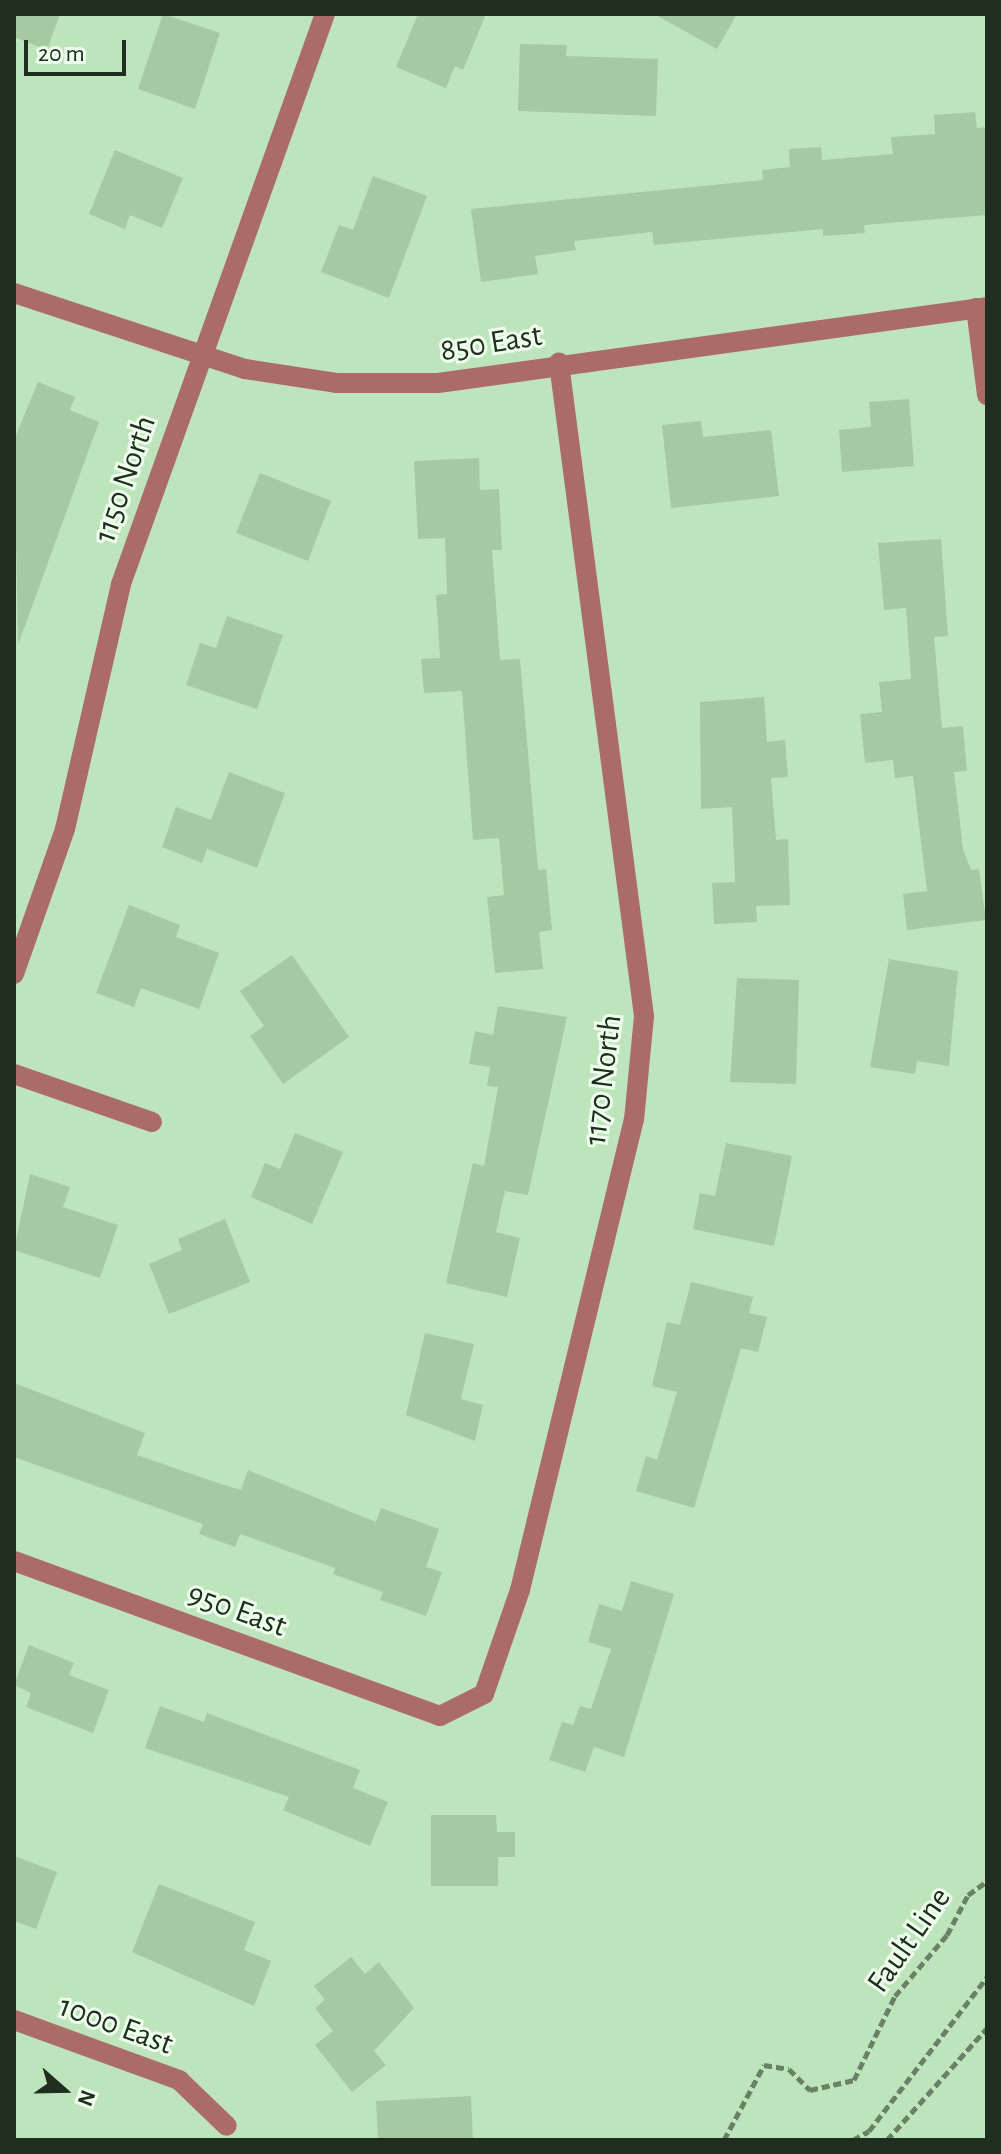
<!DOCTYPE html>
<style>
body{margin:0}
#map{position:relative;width:1001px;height:2154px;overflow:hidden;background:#bee4bb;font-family:"Alegreya Sans",sans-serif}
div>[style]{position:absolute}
.building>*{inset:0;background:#a5caa2}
.path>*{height:5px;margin-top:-2.5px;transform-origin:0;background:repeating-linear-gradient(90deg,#698267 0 8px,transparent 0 12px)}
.minor>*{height:20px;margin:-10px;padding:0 10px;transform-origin:10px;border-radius:10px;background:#ab6c68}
span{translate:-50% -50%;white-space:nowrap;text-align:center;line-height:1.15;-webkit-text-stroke:6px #eefeed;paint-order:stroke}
.street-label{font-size:32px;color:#202e1f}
.frame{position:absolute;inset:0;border:16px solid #202e1f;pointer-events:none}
.north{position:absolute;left:24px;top:2050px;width:80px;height:80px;-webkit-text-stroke:6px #eefeed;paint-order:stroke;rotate:110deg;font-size:22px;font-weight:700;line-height:32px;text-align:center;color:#202e1f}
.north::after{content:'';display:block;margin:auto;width:28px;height:36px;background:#202e1f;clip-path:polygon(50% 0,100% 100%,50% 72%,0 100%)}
.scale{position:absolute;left:24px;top:40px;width:102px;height:36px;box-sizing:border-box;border:4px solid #202e1f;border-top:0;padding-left:10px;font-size:24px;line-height:28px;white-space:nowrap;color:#202e1f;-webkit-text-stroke:6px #eefeed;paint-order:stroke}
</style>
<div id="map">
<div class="building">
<div style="clip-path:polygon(14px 14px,60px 14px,47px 50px,14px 37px)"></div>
<div style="clip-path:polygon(163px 14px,220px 33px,195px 109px,138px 89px)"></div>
<div style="clip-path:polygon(418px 14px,486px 14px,463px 70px,455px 66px,446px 88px,396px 67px)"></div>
<div style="clip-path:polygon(654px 14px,737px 14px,717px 49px)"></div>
<div style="clip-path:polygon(520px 44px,567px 45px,566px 56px,658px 59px,656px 116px,518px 111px)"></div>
<div style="clip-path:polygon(975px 112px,977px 128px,987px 127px,987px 215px,864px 225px,865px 233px,823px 236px,823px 229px,654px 245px,652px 232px,574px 241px,576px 250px,535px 256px,538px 274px,481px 282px,471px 209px,763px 180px,762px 170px,790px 167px,789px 149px,821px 147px,822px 160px,893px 154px,891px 137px,935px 134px,934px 115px)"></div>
<div style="clip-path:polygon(115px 150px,183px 178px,162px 228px,130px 215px,125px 229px,89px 214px)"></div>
<div style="clip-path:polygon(373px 176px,427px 196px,389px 298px,321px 272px,339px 225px,353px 230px)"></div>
<div style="clip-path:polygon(38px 382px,75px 397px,70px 410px,99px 422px,18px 645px,14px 440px)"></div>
<div style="clip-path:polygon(909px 399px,914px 466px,842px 472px,839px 430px,871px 427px,869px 402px)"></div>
<div style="clip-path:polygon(701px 421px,703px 437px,771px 430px,779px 496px,671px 508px,662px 425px)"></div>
<div style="clip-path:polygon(479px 458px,480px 490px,499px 489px,502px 550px,492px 550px,500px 660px,520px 659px,538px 870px,546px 869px,552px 930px,539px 932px,543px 969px,495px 973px,487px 897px,504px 895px,499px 838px,473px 840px,462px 691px,424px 693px,421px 659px,440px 658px,436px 595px,447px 594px,445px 538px,418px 539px,414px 461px)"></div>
<div style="clip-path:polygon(260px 473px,331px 501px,308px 561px,236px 533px)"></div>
<div style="clip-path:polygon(941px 539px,948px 636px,934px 637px,942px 728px,963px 726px,967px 771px,954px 772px,963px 849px,971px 870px,979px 869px,986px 920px,907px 930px,903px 894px,927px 891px,913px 776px,895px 778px,893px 760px,865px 763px,860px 714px,882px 712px,879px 682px,911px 679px,906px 608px,884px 610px,878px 543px)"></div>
<div style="clip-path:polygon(227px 616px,283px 635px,257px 709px,186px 685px,200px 643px,216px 648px)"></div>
<div style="clip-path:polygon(764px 697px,767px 742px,785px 740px,788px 777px,771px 778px,776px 840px,788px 839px,790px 905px,756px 906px,757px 922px,714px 924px,712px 883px,735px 882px,732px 807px,701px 809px,700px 702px)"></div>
<div style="clip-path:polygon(229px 772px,285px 793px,257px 868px,207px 849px,202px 863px,162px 847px,176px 807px,211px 820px)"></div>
<div style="clip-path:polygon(129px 905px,180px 925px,176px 937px,219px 953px,199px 1009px,141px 988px,134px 1007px,96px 993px)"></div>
<div style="clip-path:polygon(292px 955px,349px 1037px,283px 1084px,250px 1036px,264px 1026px,240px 991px)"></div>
<div style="clip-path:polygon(889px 959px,958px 971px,949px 1066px,917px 1061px,915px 1074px,870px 1067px)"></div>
<div style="clip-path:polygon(737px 978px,799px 980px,796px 1084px,730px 1082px)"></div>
<div style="clip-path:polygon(498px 1006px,567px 1017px,528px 1195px,505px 1191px,496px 1232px,520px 1238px,507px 1297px,446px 1283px,473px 1163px,484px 1166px,498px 1087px,487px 1086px,490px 1067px,469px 1064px,475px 1031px,493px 1035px)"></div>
<div style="clip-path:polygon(295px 1133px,343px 1152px,312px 1224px,251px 1197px,265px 1163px,280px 1169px)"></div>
<div style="clip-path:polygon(726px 1143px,792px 1156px,774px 1246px,693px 1229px,700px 1193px,715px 1196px)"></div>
<div style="clip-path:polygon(30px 1174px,70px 1187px,63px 1207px,118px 1225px,100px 1278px,14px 1250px)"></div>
<div style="clip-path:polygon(225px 1219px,250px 1282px,169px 1314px,149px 1264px,182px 1250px,178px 1239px)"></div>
<div style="clip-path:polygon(691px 1282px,753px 1297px,749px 1313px,767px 1317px,758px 1352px,741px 1348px,694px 1508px,636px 1491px,646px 1456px,657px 1460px,677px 1392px,652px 1386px,667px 1322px,680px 1325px)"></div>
<div style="clip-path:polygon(425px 1333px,474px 1344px,461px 1399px,483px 1405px,475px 1441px,406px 1415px)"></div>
<div style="clip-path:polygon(14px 1383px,145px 1433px,137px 1455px,218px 1483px,241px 1490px,248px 1470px,376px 1522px,381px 1508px,439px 1529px,426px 1567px,442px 1572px,426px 1616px,380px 1600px,383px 1592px,333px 1574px,335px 1568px,240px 1534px,235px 1547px,199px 1534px,203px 1524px,14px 1457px)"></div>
<div style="clip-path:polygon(631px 1581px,674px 1594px,624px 1757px,594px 1747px,585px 1772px,549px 1760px,562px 1722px,573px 1725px,580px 1706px,591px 1709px,611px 1649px,588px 1642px,599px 1604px,622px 1611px)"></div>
<div style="clip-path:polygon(29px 1645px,74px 1663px,69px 1675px,109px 1690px,93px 1733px,26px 1707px,31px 1693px,14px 1685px)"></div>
<div style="clip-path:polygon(160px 1706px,204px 1722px,207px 1713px,360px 1770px,353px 1788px,388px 1802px,370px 1846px,283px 1810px,289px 1797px,145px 1748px)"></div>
<div style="clip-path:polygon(431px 1815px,496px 1815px,497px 1832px,515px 1832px,515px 1857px,498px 1857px,498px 1886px,431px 1886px)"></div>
<div style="clip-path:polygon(14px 1856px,57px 1872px,36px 1929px,14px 1921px)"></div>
<div style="clip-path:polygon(159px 1884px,255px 1922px,244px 1950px,271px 1961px,254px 2006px,132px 1952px)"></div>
<div style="clip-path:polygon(351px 1957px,365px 1974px,379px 1962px,414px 2008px,374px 2051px,386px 2065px,352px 2092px,315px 2045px,333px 2031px,315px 2008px,325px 2000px,314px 1986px)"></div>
<div style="clip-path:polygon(471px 2096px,473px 2140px,378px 2140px,376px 2101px)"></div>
</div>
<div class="path">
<div style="left:724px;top:2140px;width:85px;rotate:-61.9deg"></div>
<div style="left:764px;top:2065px;width:25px;rotate:9deg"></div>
<div style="left:789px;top:2069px;width:30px;rotate:45deg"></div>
<div style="left:810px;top:2090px;width:45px;rotate:-12.8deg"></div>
<div style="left:854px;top:2080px;width:93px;rotate:-64deg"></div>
<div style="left:895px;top:1996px;width:80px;rotate:-49.6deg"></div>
<div style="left:947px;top:1935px;width:45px;rotate:-62.3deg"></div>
<div style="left:968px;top:1895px;width:24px;rotate:-36deg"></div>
<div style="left:853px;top:2140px;width:18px;rotate:-29deg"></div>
<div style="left:869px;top:2131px;width:194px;rotate:-52.5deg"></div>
<div style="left:887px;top:2140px;width:150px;rotate:-48.2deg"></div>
</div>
<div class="minor">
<div style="left:14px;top:293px;width:243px;rotate:18.2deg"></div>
<div style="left:245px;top:369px;width:92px;rotate:8.7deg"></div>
<div style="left:336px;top:383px;width:102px"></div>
<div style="left:438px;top:383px;width:554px;rotate:-7.88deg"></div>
<div style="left:976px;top:308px;width:88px;rotate:82.8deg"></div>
<div style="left:14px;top:974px;width:154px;rotate:-70.6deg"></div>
<div style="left:65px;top:829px;width:251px;rotate:-77.1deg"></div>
<div style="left:121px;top:584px;width:605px;rotate:-70.31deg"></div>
<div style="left:14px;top:1074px;width:146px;rotate:19.2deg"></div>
<div style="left:14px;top:1561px;width:453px;rotate:20deg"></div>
<div style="left:440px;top:1716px;width:49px;rotate:-26.6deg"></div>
<div style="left:484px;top:1694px;width:110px;rotate:-70.9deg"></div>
<div style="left:520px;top:1590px;width:484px;rotate:-76.4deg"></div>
<div style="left:634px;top:1120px;width:104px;rotate:-84.5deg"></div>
<div style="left:644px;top:1016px;width:659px;rotate:-97.42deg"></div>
<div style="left:14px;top:2020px;width:176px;rotate:20deg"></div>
<div style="left:179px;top:2080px;width:66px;rotate:43.8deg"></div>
</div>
<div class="street-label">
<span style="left:491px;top:343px;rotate:-9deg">850 East</span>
<span style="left:125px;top:479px;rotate:-71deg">1150 North</span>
<span style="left:603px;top:1080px;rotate:-83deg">1170 North</span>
<span style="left:237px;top:1610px;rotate:20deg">950 East</span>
<span style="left:909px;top:1940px;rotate:-55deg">Fault Line</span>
<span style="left:116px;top:2025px;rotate:20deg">1000 East</span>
</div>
<div class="frame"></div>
<div class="north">N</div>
<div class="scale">20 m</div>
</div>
